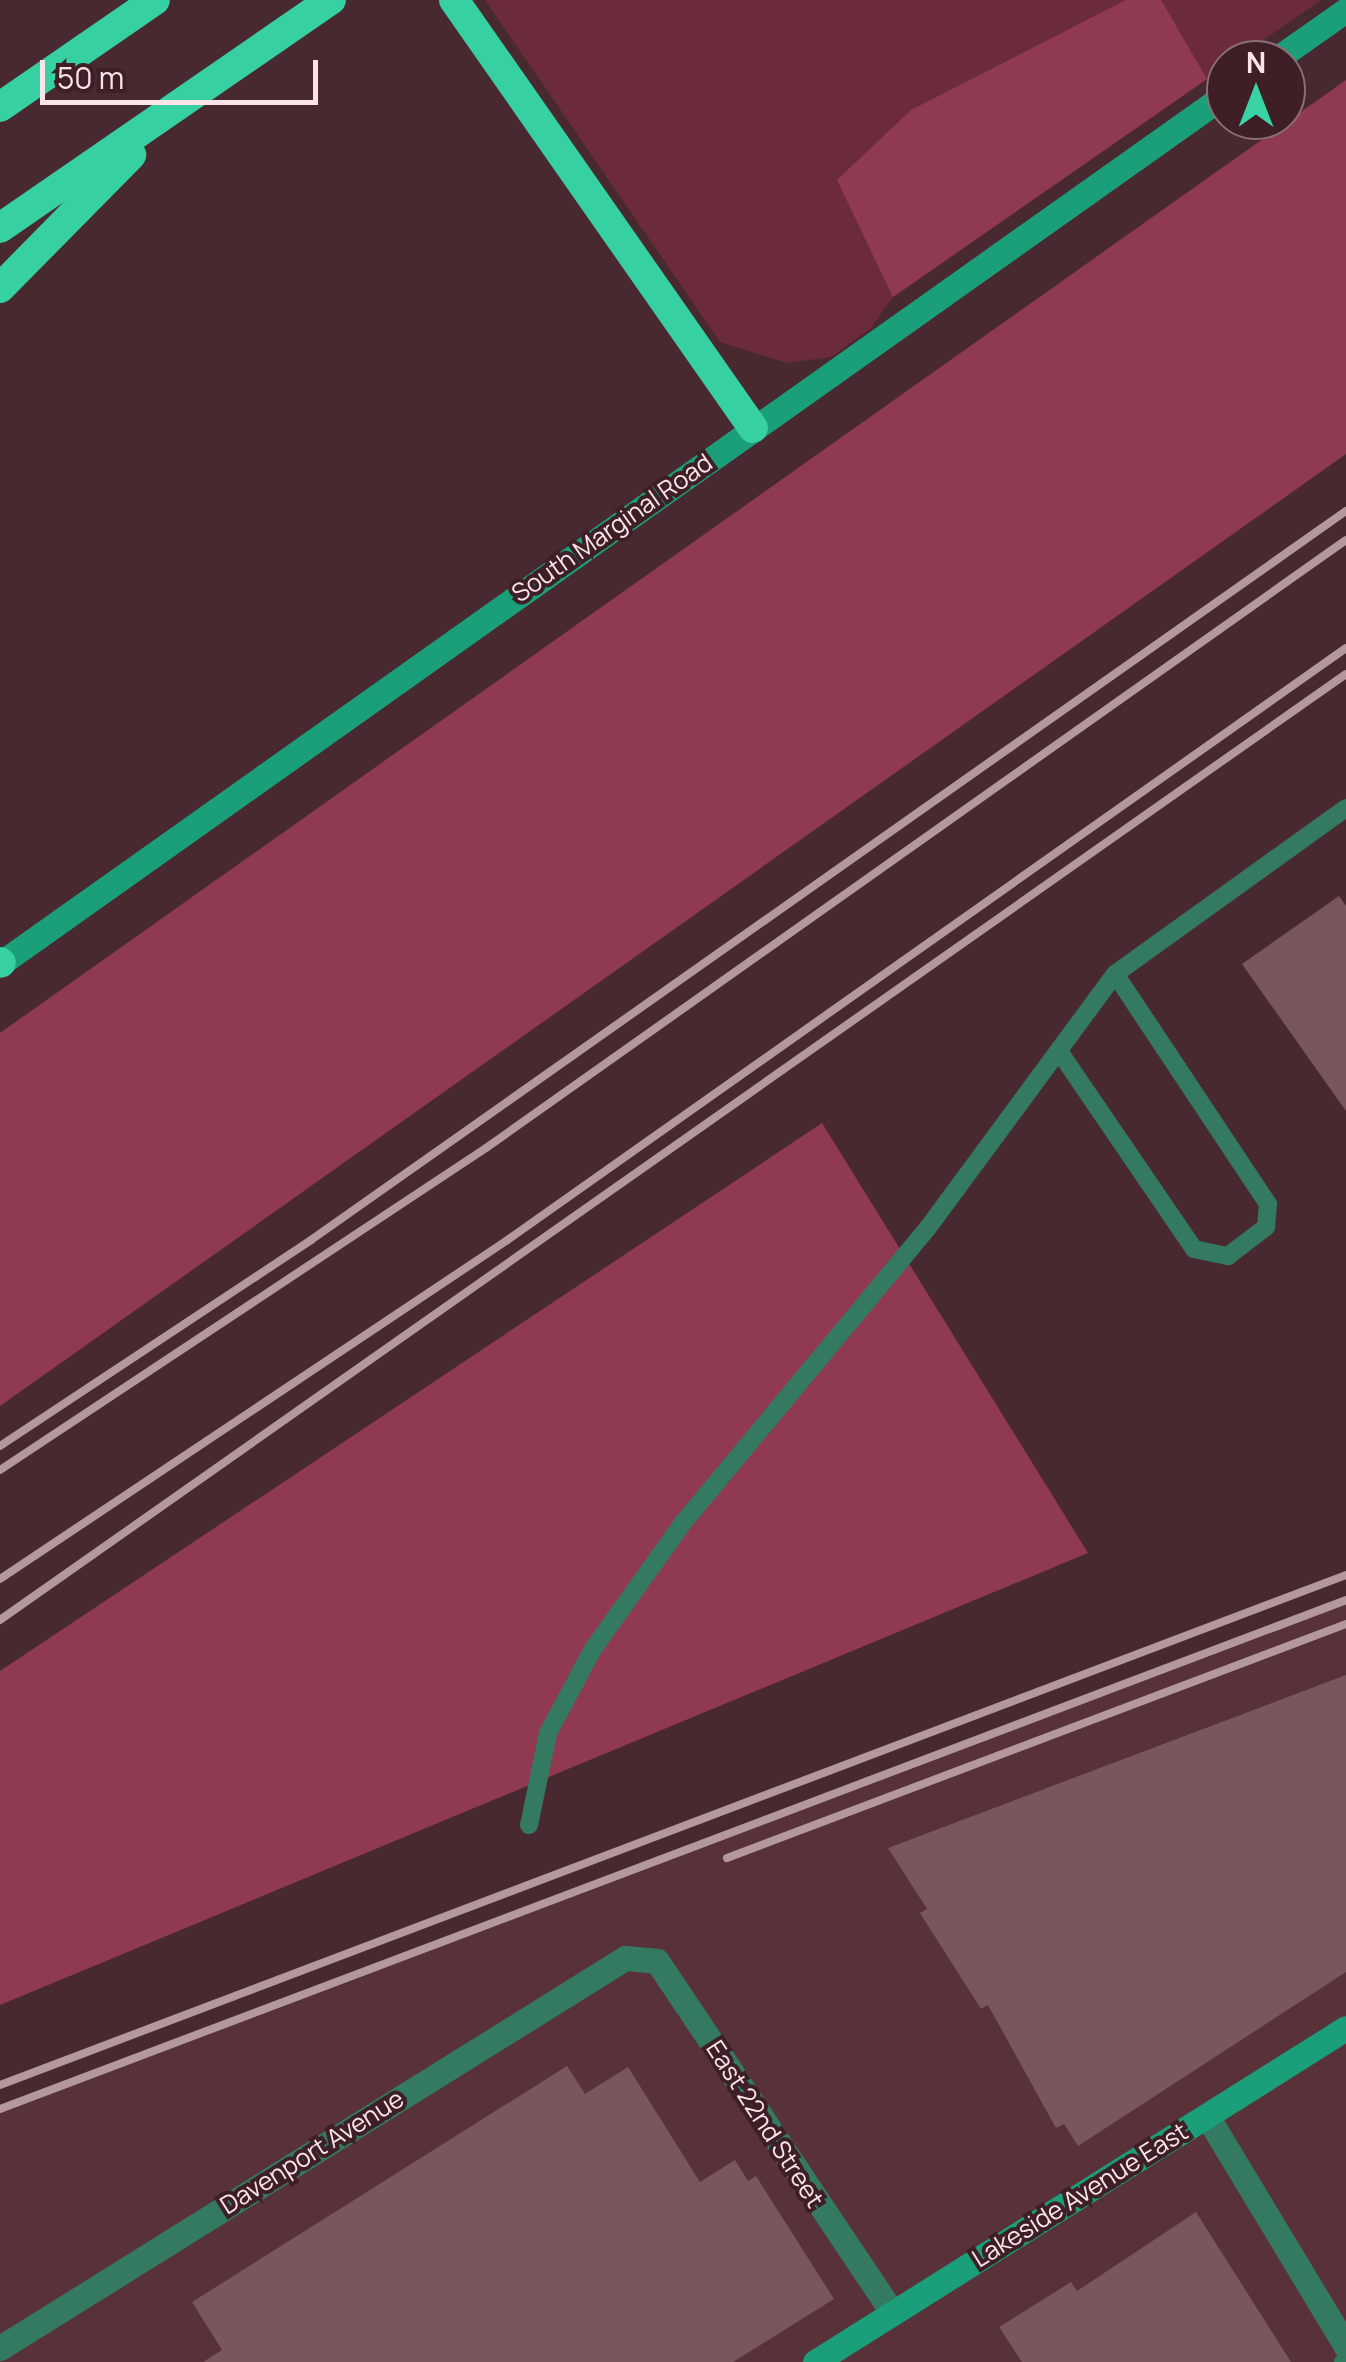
<!DOCTYPE html>
<style>
body{margin:0}
#map{position:relative;width:1346px;height:2362px;overflow:hidden;background:#492930;font-family:Manrope,sans-serif}
div>[style]{position:absolute}
.built>*{inset:0;background:#583139}
.green>*{inset:0;background:#6b2b3b}
.forest>*{inset:0;background:#903a51}
.building>*{inset:0;background:#79565c}
.lane>*{height:18px;margin:-9px;padding:0 9px;transform-origin:9px;border-radius:9px;background:#347961}
.street>*{height:25px;margin:-12.5px;padding:0 12.5px;transform-origin:12.5px;border-radius:12.5px;background:#347961}
.secondary>*{height:25px;margin:-12.5px;padding:0 12.5px;transform-origin:12.5px;border-radius:12.5px;background:#1b9f7a}
.highway>*{height:30px;margin:-15px;padding:0 15px;transform-origin:15px;border-radius:15px;background:#36d0a3}
.rail>*{height:8px;margin:-4px;padding:0 4px;transform-origin:4px;border-radius:4px;background:#b3999e}
span{translate:-50% -50%;white-space:nowrap;text-align:center;line-height:1.15;-webkit-text-stroke:8px #3e1f26;paint-order:stroke}
.street-label{font-size:25px;color:#fbe5e9}
.north{position:absolute;left:1206px;top:40px;width:100px;height:100px;box-sizing:border-box;background:#3e1f26;border:2px solid #8a6e74;border-radius:50%;rotate:0deg;font-size:28px;font-weight:700;line-height:40px;text-align:center;color:#fbe5e9}
.north::after{content:'';display:block;margin:auto;width:35px;height:45px;background:#38d4a6;clip-path:polygon(50% 0,100% 100%,50% 72%,0 100%)}
.scale{position:absolute;left:40px;top:60px;width:278px;height:45px;box-sizing:border-box;border:5px solid #fbe5e9;border-top:0;padding-left:12px;font-size:30px;line-height:35px;white-space:nowrap;color:#fbe5e9;-webkit-text-stroke:8px #3e1f26;paint-order:stroke}
</style>
<div id="map">
<div class="built">
<div style="clip-path:polygon(1346px 1600px,1346px 2362px,0 2362px,0 2109px)"></div>
</div>
<div class="green">
<div style="clip-path:polygon(485px 0,1321px 0,893px 297px,870px 329px,831px 357px,787px 363px,720px 342px)"></div>
</div>
<div class="forest">
<div style="clip-path:polygon(1126px 0,1161px 0,1207px 79px,893px 297px,837px 180px,911px 110px)"></div>
<div style="clip-path:polygon(1346px 80px,1346px 454px,0 1406px,0 1033px)"></div>
<div style="clip-path:polygon(822px 1123px,1088px 1553px,0 2005px,0 1671px)"></div>
</div>
<div class="building">
<div style="clip-path:polygon(1339px 896px,1346px 906px,1346px 1111px,1242px 964px)"></div>
<div style="clip-path:polygon(1346px 1675px,1346px 1972px,1078px 2146px,1064px 2124px,1056px 2128px,988px 2005px,981px 2009px,920px 1913px,927px 1909px,888px 1848px)"></div>
<div style="clip-path:polygon(567px 2066px,585px 2094px,628px 2067px,700px 2182px,735px 2160px,748px 2181px,756px 2176px,834px 2299px,733px 2362px,203px 2362px,222px 2350px,192px 2302px)"></div>
<div style="clip-path:polygon(1196px 2212px,1291px 2362px,1022px 2362px,999px 2327px,1071px 2282px,1077px 2291px)"></div>
</div>
<div class="lane">
<div style="left:1061px;top:1054px;width:236px;rotate:55.7deg"></div>
<div style="left:1194px;top:1249px;width:35px;rotate:12deg"></div>
<div style="left:1228px;top:1256px;width:48px;rotate:-37.3deg"></div>
<div style="left:1266px;top:1227px;width:23px;rotate:-85deg"></div>
<div style="left:1268px;top:1204px;width:276px;rotate:-123.6deg"></div>
<div style="left:529px;top:1825px;width:94px;rotate:-78.3deg"></div>
<div style="left:548px;top:1733px;width:95px;rotate:-61.8deg"></div>
<div style="left:593px;top:1649px;width:153px;rotate:-54.5deg"></div>
<div style="left:682px;top:1524px;width:383px;rotate:-50.3deg"></div>
<div style="left:927px;top:1229px;width:317px;rotate:-53.6deg"></div>
<div style="left:1115px;top:974px;width:284px;rotate:-35.7deg"></div>
<div style="left:1343px;top:2362px;width:4px;rotate:-34deg"></div>
</div>
<div class="street">
<div style="left:1207px;top:2116px;width:269px;rotate:58.9deg"></div>
<div style="left:0;top:2348px;width:737px;rotate:-31.96deg"></div>
<div style="left:625px;top:1958px;width:32px;rotate:5deg"></div>
<div style="left:657px;top:1961px;width:424px;rotate:56.2deg"></div>
</div>
<div class="secondary">
<div style="left:1275px;top:60px;width:87px;rotate:-35.2deg"></div>
<div style="left:1px;top:963px;width:1502px;rotate:-35.35deg"></div>
<div style="left:815px;top:2362px;width:627px;rotate:-32.17deg"></div>
</div>
<div class="highway">
<div style="left:454px;top:0;width:522px;rotate:55.06deg"></div>
<div style="left:0;top:107px;width:188px;rotate:-34.6deg"></div>
<div style="left:0;top:228px;width:402px;rotate:-34.6deg"></div>
<div style="left:0;top:288px;width:187px;rotate:-45.4deg"></div>
<div style="left:0;top:962px;width:1px;rotate:45deg"></div>
</div>
<div class="rail">
<div style="left:0;top:1446px;width:373px;rotate:-33.5deg"></div>
<div style="left:311px;top:1240px;width:1266px;rotate:-35.16deg"></div>
<div style="left:0;top:1470px;width:583px;rotate:-33.53deg"></div>
<div style="left:486px;top:1148px;width:1053px;rotate:-35.26deg"></div>
<div style="left:0;top:1579px;width:609px;rotate:-33.74deg"></div>
<div style="left:506px;top:1241px;width:1028px;rotate:-35.22deg"></div>
<div style="left:0;top:1620px;width:1645px;rotate:-35.1deg"></div>
<div style="left:727px;top:1858px;width:662px;rotate:-20.71deg"></div>
<div style="left:0;top:2085px;width:1439px;rotate:-20.75deg"></div>
<div style="left:0;top:2109px;width:1439px;rotate:-20.71deg"></div>
</div>
<div class="street-label">
<span style="left:612px;top:528px;rotate:-35deg">South Marginal Road</span>
<span style="left:765px;top:2124px;rotate:57deg">East 22nd Street</span>
<span style="left:312px;top:2152px;rotate:-32deg">Davenport Avenue</span>
<span style="left:1080px;top:2195px;rotate:-32deg">Lakeside Avenue East</span>
</div>
<div class="north">N</div>
<div class="scale">50 m</div>
</div>
